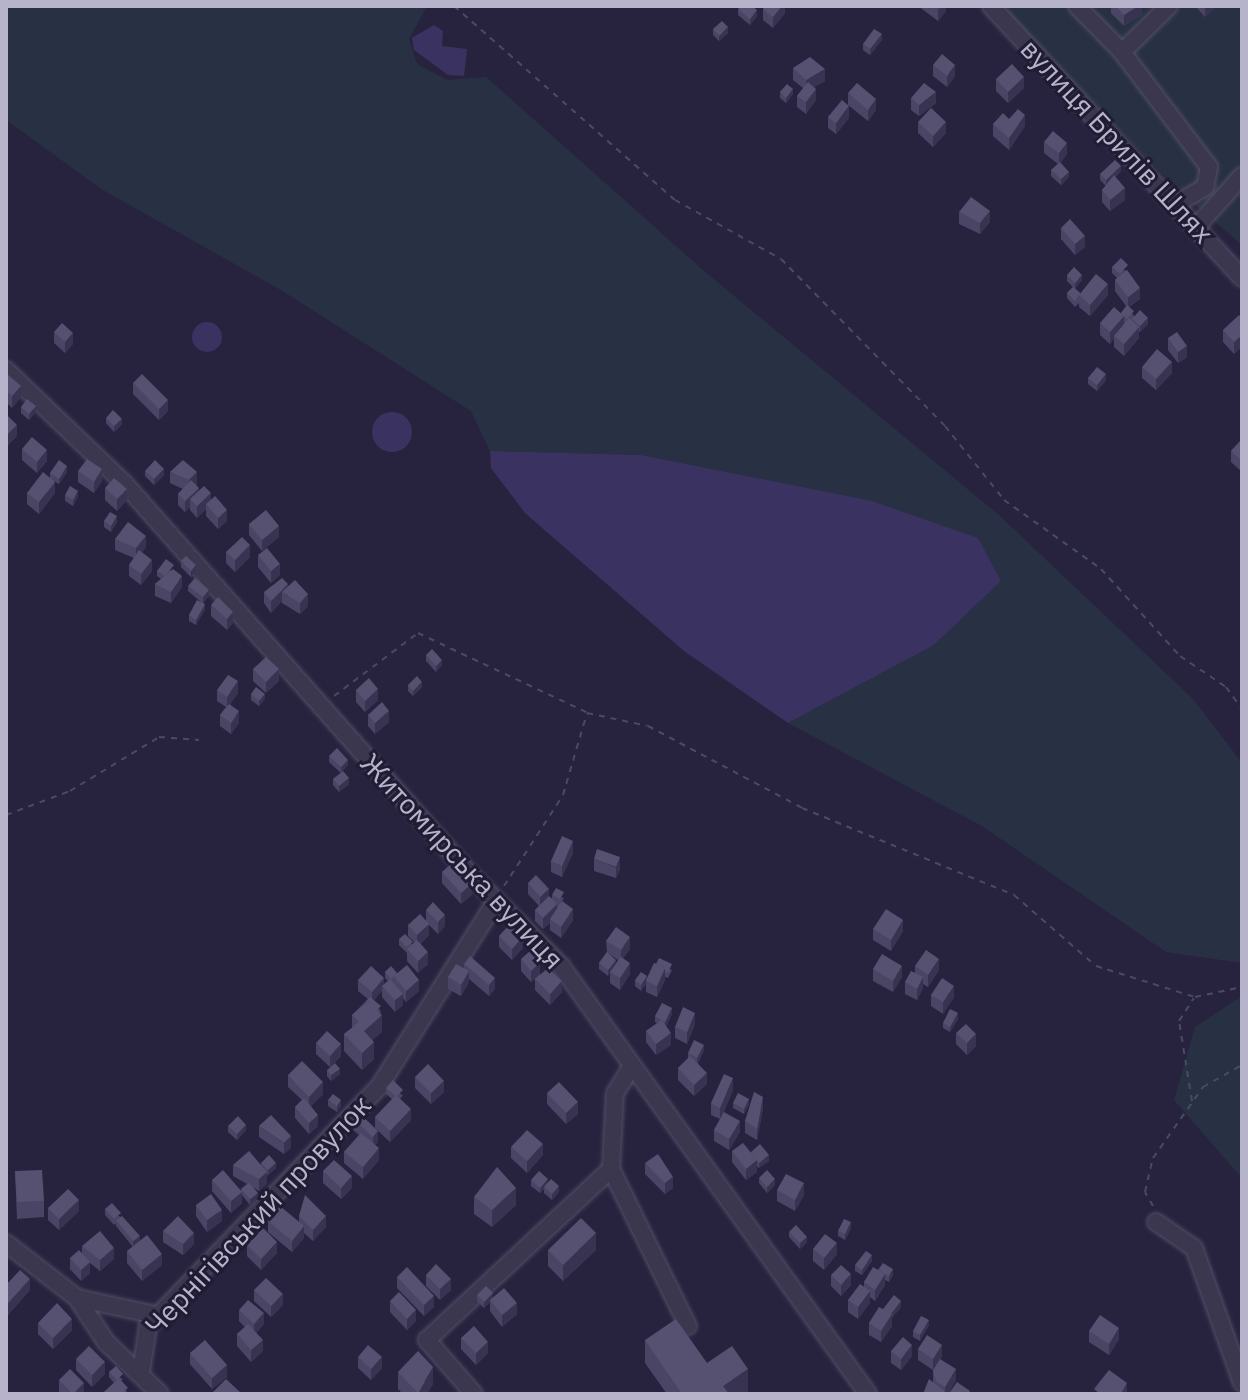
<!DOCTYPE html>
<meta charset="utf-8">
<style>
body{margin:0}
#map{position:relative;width:1248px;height:1400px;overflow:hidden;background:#27233f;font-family:"IBM Plex Sans",sans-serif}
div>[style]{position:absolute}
.green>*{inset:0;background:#283143}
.water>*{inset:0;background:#3a3362}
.round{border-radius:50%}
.path>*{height:2px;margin-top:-1px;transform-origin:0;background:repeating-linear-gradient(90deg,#454d5f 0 6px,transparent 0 12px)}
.roads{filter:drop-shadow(0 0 2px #534f67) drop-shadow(0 0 2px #534f67)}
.minor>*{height:16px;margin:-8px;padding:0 8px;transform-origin:8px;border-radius:8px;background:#3b374f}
.wall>*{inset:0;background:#4a4565}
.shaded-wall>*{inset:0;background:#373351}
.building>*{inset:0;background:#565170}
span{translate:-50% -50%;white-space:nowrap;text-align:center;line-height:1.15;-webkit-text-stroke:6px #201c34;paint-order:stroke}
.street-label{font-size:28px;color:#b7b3ca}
.frame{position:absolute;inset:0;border:8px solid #b7b3ca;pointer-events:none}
</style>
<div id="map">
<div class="green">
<div style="clip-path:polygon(6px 6px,427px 6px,409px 39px,417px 64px,447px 80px,486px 77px,704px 271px,1000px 516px,1193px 699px,1242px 763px,1242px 963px,1166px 952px,982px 826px,788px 723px,934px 645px,1001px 581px,977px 538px,871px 501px,641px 455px,490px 451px,471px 411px,281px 290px,103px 190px,6px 120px)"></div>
<div style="clip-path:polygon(999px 6px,1242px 6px,1242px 245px,1179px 191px)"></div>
<div style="clip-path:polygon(1242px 996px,1242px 1178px,1174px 1100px,1195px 1027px)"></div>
</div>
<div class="water">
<div style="clip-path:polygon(434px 25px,443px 31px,442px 46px,467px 49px,464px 76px,448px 75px,414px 50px,412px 38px)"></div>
<div class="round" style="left:192px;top:322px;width:30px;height:30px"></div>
<div class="round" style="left:372px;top:412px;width:40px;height:40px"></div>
<div style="clip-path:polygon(490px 451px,641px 455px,872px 501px,978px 538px,1001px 581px,934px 645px,788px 723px,684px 651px,525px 513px,491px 468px)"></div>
</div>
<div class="path">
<div style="left:454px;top:6px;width:294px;rotate:41.3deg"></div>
<div style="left:675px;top:200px;width:121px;rotate:29.1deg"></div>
<div style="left:781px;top:259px;width:234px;rotate:45.5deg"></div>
<div style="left:945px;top:426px;width:95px;rotate:51.4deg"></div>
<div style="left:1004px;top:500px;width:119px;rotate:35.4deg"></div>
<div style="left:1101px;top:569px;width:118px;rotate:47.8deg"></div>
<div style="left:1180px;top:656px;width:55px;rotate:34deg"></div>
<div style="left:1226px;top:687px;width:27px;rotate:54deg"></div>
<div style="left:334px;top:696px;width:105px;rotate:-36.9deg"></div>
<div style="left:418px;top:633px;width:186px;rotate:25.2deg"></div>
<div style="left:6px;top:815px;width:68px;rotate:-20.6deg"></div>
<div style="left:70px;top:791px;width:104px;rotate:-31.2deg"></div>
<div style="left:159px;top:737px;width:40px;rotate:4.3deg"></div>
<div style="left:504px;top:886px;width:108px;rotate:-57deg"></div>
<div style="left:563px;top:795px;width:85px;rotate:-73.7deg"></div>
<div style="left:587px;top:713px;width:62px;rotate:12deg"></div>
<div style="left:648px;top:726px;width:174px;rotate:28deg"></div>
<div style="left:802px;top:808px;width:229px;rotate:22.3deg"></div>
<div style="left:1014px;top:895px;width:108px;rotate:40.9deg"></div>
<div style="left:1096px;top:966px;width:104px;rotate:17.4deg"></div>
<div style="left:1195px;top:997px;width:48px;rotate:-12deg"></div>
<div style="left:1192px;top:1101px;width:81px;rotate:-99.2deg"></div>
<div style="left:1179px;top:1021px;width:27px;rotate:-57deg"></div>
<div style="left:1153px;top:1206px;width:16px;rotate:-120deg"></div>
<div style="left:1145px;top:1192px;width:35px;rotate:-77deg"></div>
<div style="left:1153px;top:1158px;width:87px;rotate:-54.8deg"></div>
<div style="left:1203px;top:1087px;width:45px;rotate:-29.4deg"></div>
</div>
<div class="roads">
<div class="minor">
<div style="left:991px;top:6px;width:370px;rotate:47.3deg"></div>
<div style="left:1077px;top:6px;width:64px;rotate:45.6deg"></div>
<div style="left:1169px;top:6px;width:66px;rotate:135.6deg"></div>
<div style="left:1122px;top:52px;width:144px;rotate:52.9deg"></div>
<div style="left:1209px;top:167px;width:20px;rotate:101deg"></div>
<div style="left:1205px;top:187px;width:31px;rotate:149deg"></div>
<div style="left:1198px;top:225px;width:66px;rotate:-48.1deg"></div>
<div style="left:6px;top:370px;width:163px;rotate:43.8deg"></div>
<div style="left:124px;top:483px;width:518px;rotate:48.52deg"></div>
<div style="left:467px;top:871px;width:134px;rotate:45.3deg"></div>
<div style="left:561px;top:966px;width:527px;rotate:54.35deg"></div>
<div style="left:632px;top:1066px;width:32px;rotate:122deg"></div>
<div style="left:615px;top:1093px;width:76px;rotate:93deg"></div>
<div style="left:611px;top:1169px;width:175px;rotate:63.9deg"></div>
<div style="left:1156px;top:1222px;width:46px;rotate:34.4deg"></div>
<div style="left:1194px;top:1248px;width:143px;rotate:70.4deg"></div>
<div style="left:6px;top:1243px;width:90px;rotate:37.8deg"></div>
<div style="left:77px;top:1298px;width:53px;rotate:56.6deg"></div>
<div style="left:106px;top:1342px;width:75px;rotate:43.9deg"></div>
<div style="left:77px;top:1298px;width:85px;rotate:12.2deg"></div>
<div style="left:141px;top:1372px;width:47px;rotate:-81.3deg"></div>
<div style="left:148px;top:1326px;width:332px;rotate:-46deg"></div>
<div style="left:379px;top:1087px;width:220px;rotate:-57.8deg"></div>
<div style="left:474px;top:1394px;width:72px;rotate:-131deg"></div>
<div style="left:427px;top:1340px;width:251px;rotate:-42.9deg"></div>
</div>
</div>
<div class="wall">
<div style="clip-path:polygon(785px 6px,785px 13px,773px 28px,763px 20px,763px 9px)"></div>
<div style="clip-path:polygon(918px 6px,946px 6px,946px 11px,938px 21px)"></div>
<div style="clip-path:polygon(1111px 6px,1142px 6px,1142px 15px,1124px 26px,1111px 13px)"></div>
<div style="clip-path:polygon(1195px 6px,1217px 6px,1205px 17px)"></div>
<div style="clip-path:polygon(738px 9px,757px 16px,750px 25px,738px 15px)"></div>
<div style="clip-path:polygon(713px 29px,728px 33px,719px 41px,713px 35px)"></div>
<div style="clip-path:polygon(882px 40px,870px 55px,863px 50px,863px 44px)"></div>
<div style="clip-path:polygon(933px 65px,955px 76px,947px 87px,933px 76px)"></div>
<div style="clip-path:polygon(793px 68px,825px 81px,814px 87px,816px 100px,806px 114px,797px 107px,797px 96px,803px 88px,793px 80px)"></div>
<div style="clip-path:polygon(996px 79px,1024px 88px,1008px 103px,996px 91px)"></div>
<div style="clip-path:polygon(780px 92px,793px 94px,786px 103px,780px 98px)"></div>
<div style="clip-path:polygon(848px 93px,876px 110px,868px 121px,848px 105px)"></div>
<div style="clip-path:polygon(911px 98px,936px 103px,919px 116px,911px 110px)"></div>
<div style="clip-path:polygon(828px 117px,849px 118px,836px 134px,828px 128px)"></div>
<div style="clip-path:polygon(1009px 119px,1025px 126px,1009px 150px,993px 136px,993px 124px)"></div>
<div style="clip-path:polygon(918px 122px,946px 133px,933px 147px,918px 133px)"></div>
<div style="clip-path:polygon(1044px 142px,1067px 154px,1060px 163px,1069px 177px,1061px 185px,1051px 176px,1051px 170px,1058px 164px,1044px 153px)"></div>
<div style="clip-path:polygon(1121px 171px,1115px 177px,1125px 200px,1110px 211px,1102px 202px,1102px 190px,1106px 186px,1100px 180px,1100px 174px)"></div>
<div style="clip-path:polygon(959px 212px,990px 222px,980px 234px,959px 224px)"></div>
<div style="clip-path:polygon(1061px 228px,1085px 247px,1075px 255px,1061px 239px)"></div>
<div style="clip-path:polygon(1112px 267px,1128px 271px,1140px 299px,1129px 307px,1134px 316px,1148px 324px,1140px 332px,1139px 331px,1139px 338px,1124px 356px,1114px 347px,1114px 339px,1110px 344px,1100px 335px,1100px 323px,1121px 313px,1126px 306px,1115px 291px,1115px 280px,1117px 278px,1112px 273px)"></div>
<div style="clip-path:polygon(1067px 275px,1082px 280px,1075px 288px,1080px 293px,1108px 295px,1090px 316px,1079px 307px,1079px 303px,1075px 307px,1067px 298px,1067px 293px,1073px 287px,1067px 281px)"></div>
<div style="clip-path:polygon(1242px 318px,1242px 346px,1234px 354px,1223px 342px,1223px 330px)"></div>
<div style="clip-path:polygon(54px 332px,73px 344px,65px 353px,54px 343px)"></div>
<div style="clip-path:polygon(1168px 338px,1187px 357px,1178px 363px,1168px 350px)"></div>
<div style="clip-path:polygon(1142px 367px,1172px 373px,1156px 390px,1142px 378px)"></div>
<div style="clip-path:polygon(6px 375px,21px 397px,12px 408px,6px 402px)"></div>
<div style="clip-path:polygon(1088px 378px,1106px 380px,1097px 391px,1088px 384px)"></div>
<div style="clip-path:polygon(133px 383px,168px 411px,159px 420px,133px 394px)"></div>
<div style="clip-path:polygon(21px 407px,36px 412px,29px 420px,21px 413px)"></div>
<div style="clip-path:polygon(106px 418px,122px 424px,114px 432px,106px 423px)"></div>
<div style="clip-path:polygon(1242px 439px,1242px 472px,1231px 462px,1231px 451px)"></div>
<div style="clip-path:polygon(22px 449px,47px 461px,37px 473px,22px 460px)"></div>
<div style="clip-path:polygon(78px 471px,102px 481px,94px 493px,78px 482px)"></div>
<div style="clip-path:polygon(145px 471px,164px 475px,154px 485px,145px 476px)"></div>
<div style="clip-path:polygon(67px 472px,59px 484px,54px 481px,55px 493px,39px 514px,27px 504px,27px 493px,50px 478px,50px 473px)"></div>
<div style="clip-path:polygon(170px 472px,197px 483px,196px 485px,199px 491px,211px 500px,227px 521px,218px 529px,206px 516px,206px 509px,197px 518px,190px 510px,190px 507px,185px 512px,178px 505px,178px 494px,183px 489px,170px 483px)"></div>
<div style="clip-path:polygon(105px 488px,127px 500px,117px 511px,105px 500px)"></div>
<div style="clip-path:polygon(65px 495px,78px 496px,73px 506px,65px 501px)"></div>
<div style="clip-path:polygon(104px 521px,117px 522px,111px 532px,104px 527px)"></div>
<div style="clip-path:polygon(249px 524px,279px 537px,262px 551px,249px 535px)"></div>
<div style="clip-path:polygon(115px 539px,146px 547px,142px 552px,152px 571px,141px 585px,129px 576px,129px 565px,134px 558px,115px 550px)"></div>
<div style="clip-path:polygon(226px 552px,250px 557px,235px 572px,226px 563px)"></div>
<div style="clip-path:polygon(258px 555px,280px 575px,271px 583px,258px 567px)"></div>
<div style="clip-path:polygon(181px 561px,196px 571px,191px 577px,181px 567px)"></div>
<div style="clip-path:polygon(174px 570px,182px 587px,171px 603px,155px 596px,155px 584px,161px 579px,157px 576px,157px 571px)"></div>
<div style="clip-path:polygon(188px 586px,209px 596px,203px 603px,205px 609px,196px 625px,189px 621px,189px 615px,201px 602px,188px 591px)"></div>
<div style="clip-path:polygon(288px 587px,308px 606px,300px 614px,282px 603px,282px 601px,271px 613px,264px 603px,264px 592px)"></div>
<div style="clip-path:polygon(211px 605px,233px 623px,227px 630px,211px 616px)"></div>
<div style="clip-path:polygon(426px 655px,442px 665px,436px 672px,426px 661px)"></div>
<div style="clip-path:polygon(253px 669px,279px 681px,266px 693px,253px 681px)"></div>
<div style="clip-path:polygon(408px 685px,422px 687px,413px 696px,408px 691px)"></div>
<div style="clip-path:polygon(217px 690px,238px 693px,230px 704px,239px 723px,231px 734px,220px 726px,220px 715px,226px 707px,217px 701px)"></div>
<div style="clip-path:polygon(356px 690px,378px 700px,365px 712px,356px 702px)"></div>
<div style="clip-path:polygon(251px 694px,265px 699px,259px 706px,251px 700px)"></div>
<div style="clip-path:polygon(368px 715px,389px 722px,375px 734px,368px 726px)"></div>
<div style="clip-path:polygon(329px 756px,348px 765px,341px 773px,329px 762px)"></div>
<div style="clip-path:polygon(333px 779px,349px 784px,339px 792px,333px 785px)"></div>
<div style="clip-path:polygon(573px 853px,562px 877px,551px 872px,551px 861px)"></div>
<div style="clip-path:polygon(594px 859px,620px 869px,616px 878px,594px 871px)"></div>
<div style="clip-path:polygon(442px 872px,472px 895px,461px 904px,442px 883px)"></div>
<div style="clip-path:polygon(528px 883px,552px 899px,552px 895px,564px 898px,561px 903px,573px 920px,561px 938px,550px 930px,550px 923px,543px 929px,535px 921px,535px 910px,539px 906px,528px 894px)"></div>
<div style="clip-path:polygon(426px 910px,445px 926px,438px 934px,429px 925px,429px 935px,420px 944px,428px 964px,418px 973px,407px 961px,407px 953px,399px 945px,399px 939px,413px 944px,414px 942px,408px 936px,408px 925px,426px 920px)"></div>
<div style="clip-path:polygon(873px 929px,903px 931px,891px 951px,873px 940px)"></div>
<div style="clip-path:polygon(499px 936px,523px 948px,512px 960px,499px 947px)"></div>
<div style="clip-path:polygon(evenodd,606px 941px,630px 949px,623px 958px,630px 974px,620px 990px,610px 983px,610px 973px,608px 976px,599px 969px,599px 963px,607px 952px,606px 941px,608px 953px,618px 960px,616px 963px,608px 953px)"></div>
<div style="clip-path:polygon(521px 959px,562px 992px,550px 1005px,535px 990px,535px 979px,531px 982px,521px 971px)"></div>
<div style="clip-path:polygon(654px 963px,672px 970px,668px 978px,665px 977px,665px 980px,657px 997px,646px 992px,646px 984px,641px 991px,635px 986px,635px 980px,647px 978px)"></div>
<div style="clip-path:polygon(464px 964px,495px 989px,489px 996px,469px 979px,469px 982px,461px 996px,448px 989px,448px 977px,464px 968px)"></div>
<div style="clip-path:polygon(915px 966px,939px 970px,928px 987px,923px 984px,923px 988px,917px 1000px,905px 994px,905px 982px,915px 972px)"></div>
<div style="clip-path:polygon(873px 969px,902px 977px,893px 992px,873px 981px)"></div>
<div style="clip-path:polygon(385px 972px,397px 973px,419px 991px,406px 1002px,403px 998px,403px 1005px,395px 1012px,382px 997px,382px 991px,374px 1000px,381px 1012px,380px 1013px,382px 1032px,372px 1040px,374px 1059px,362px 1070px,344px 1051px,344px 1034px,352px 1028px,352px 1015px,368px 999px,358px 991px,358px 980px,384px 984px,388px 981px,385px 978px)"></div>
<div style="clip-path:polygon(931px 995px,954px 997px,943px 1014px,931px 1006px)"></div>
<div style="clip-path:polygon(672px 1014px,666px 1026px,671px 1045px,656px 1055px,646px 1042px,646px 1031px,657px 1023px,655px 1022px,655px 1016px)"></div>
<div style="clip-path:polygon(958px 1019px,950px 1032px,943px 1028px,943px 1023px)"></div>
<div style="clip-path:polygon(695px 1024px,687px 1044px,675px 1038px,675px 1027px)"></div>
<div style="clip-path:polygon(956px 1033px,976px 1046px,967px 1055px,956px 1044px)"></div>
<div style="clip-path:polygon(316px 1043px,341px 1056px,330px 1067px,316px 1054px)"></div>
<div style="clip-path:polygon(704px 1050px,698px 1063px,707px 1084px,694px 1096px,678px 1080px,678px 1068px,688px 1059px,688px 1053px)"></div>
<div style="clip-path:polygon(327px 1070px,340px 1074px,331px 1081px,327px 1076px)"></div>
<div style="clip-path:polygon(288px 1075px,323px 1094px,311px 1106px,318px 1126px,309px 1134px,295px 1118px,295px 1107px,302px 1100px,288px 1087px)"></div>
<div style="clip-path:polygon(415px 1077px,444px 1092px,431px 1104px,415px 1088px)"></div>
<div style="clip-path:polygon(386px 1088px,403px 1095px,400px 1099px,411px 1120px,390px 1142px,375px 1128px,375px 1117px,392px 1099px,386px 1094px)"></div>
<div style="clip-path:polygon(733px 1090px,722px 1116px,740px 1132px,729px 1150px,714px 1141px,714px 1130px,720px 1119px,711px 1115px,711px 1103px)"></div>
<div style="clip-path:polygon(547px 1093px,578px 1114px,566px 1124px,547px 1104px)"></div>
<div style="clip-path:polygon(328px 1100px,341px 1106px,337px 1112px,328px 1106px)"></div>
<div style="clip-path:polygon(733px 1103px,749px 1104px,744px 1114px,733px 1108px)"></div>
<div style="clip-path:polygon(763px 1108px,757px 1140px,745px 1133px,745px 1121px)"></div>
<div style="clip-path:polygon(359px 1113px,378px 1142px,375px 1145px,379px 1160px,363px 1179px,344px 1163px,344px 1152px,359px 1135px,353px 1130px,353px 1119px)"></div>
<div style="clip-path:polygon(228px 1126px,246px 1130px,237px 1140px,228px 1132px)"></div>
<div style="clip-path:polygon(259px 1126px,291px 1148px,284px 1154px,259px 1137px)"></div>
<div style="clip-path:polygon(511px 1147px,543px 1155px,527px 1173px,511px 1158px)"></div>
<div style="clip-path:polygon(732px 1151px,751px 1152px,769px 1161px,759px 1168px,757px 1166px,757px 1172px,746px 1180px,732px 1162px)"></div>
<div style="clip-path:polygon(261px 1163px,276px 1168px,267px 1175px,267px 1183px,259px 1191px,252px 1187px,258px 1199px,250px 1205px,242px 1195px,242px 1203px,231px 1213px,212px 1191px,212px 1180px,241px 1191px,241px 1189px,247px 1184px,233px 1176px,233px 1165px,261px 1165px)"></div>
<div style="clip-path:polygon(645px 1163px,673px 1188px,665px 1194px,645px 1174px)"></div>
<div style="clip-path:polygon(15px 1171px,44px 1201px,44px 1217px,17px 1219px)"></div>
<div style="clip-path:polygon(323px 1171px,352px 1188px,341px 1199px,323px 1183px)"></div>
<div style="clip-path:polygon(759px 1178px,775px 1185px,767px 1193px,759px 1183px)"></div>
<div style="clip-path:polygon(531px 1180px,548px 1182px,559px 1192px,552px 1200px,544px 1193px,544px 1189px,540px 1193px,531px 1186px)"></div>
<div style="clip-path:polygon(777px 1190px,804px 1195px,795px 1211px,777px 1201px)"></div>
<div style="clip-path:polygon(474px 1197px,516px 1205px,492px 1227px,474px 1214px)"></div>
<div style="clip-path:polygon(196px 1205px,222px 1221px,207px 1232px,196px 1216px)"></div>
<div style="clip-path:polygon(48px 1208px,79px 1211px,59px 1230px,48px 1220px)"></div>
<div style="clip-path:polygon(105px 1209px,121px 1217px,140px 1241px,162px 1265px,142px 1281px,127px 1263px,127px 1251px,133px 1247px,116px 1226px,116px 1223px,114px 1225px,105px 1215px)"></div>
<div style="clip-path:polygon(299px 1216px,326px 1227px,313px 1241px,304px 1233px,304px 1238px,292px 1252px,268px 1232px,268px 1221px,299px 1222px)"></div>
<div style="clip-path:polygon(851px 1228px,845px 1240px,838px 1236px,838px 1231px)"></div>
<div style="clip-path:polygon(163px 1231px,194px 1244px,183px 1255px,163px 1242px)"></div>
<div style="clip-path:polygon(789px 1232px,807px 1242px,800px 1249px,789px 1237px)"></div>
<div style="clip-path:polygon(247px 1245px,277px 1253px,261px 1270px,247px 1256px)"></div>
<div style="clip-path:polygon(82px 1246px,114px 1259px,100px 1271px,90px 1263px,90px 1273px,81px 1281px,70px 1269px,70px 1258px,82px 1254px)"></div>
<div style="clip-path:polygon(813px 1249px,837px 1254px,824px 1270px,813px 1261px)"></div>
<div style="clip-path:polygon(548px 1250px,596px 1250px,563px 1281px,548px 1266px)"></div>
<div style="clip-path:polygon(872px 1261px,862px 1275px,855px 1271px,855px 1265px)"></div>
<div style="clip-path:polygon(878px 1270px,893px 1275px,889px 1282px,885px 1280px,885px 1285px,875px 1301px,870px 1297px,870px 1303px,858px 1319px,848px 1312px,848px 1300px,864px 1287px,864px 1282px)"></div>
<div style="clip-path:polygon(426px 1275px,451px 1290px,440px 1300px,426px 1286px)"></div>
<div style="clip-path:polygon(831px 1275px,851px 1285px,841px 1296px,831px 1286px)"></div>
<div style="clip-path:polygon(397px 1277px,434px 1307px,424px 1316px,397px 1288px)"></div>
<div style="clip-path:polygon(6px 1285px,30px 1290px,8px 1315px,6px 1313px)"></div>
<div style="clip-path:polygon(254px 1290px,283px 1305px,271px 1317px,254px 1301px)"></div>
<div style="clip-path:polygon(477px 1295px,493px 1297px,517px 1314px,502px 1327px,490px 1311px,490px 1302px,484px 1308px,477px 1301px)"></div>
<div style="clip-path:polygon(390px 1301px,416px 1321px,407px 1330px,390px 1312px)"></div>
<div style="clip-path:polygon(901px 1307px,892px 1318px,892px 1326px,881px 1342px,869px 1335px,869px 1323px,883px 1309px)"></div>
<div style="clip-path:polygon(239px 1310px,264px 1324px,256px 1333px,263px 1351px,251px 1362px,237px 1346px,237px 1334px,245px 1327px,239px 1321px)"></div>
<div style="clip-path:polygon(38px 1323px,72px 1330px,53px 1349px,38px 1334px)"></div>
<div style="clip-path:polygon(929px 1325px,920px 1341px,913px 1337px,913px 1331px)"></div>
<div style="clip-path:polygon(1089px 1331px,1119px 1339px,1109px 1355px,1089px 1342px)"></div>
<div style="clip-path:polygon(461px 1338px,488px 1353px,476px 1365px,461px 1349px)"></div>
<div style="clip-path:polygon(645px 1340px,707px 1363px,748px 1391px,744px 1394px,667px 1394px,645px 1363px)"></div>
<div style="clip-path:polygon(918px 1349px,942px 1356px,940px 1359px,956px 1380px,948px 1394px,923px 1394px,933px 1383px,933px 1370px,918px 1360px)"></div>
<div style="clip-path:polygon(891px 1351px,912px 1356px,901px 1370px,891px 1363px)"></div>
<div style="clip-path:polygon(190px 1353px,227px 1377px,212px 1389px,190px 1364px)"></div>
<div style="clip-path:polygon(358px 1357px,382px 1368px,371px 1380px,358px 1368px)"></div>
<div style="clip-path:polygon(76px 1359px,105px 1374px,92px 1387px,76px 1370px)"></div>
<div style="clip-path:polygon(109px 1372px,123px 1379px,121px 1381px,128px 1394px,104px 1394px,104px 1392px,114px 1383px,109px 1377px)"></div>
<div style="clip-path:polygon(398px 1372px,433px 1384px,427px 1394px,403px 1394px,398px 1389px)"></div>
<div style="clip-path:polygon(59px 1380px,84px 1394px,61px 1394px,59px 1392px)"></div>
</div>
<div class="shaded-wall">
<div style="clip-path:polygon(782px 6px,785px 6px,785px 13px,773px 28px,773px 17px)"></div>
<div style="clip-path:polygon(941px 6px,946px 6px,946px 11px,938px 21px,938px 10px)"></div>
<div style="clip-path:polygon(1138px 6px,1142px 6px,1142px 15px,1124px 26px,1124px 15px)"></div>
<div style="clip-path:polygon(1205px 6px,1217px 6px,1205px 17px)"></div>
<div style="clip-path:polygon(757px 10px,757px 16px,750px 25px,750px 19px)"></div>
<div style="clip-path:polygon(728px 27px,728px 33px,719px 41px,719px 36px)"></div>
<div style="clip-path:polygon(882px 34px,882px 40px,870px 55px,870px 49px)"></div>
<div style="clip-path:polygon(955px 65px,955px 76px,947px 87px,947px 76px)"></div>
<div style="clip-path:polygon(825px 69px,825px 81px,806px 91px,806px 80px)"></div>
<div style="clip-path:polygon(1024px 77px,1024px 88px,1008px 103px,1008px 92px)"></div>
<div style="clip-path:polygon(793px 89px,793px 94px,786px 103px,786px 98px)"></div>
<div style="clip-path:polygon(816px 89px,816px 100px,806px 114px,806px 102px)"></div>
<div style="clip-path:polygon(936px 92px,936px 103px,919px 116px,919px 105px)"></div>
<div style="clip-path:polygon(876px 99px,876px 110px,868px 121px,868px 110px)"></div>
<div style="clip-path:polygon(849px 106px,849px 118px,836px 134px,836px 123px)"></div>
<div style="clip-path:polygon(1025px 115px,1025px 126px,1009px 150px,1009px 138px)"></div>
<div style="clip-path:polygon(946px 122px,946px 133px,933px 147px,933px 136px)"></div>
<div style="clip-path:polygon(1067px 143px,1067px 154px,1059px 165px,1059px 153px)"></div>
<div style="clip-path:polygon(1121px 166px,1121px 171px,1106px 186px,1106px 180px)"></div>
<div style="clip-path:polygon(1069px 172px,1069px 177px,1061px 185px,1061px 179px)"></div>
<div style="clip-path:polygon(1125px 188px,1125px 200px,1110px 211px,1110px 200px)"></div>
<div style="clip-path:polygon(990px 211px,990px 222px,980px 234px,980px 223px)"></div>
<div style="clip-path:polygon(1085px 236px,1085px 247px,1075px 255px,1075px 244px)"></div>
<div style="clip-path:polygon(1082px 275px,1082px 280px,1075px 288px,1075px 283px)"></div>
<div style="clip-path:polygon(1108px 284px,1108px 295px,1090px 316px,1090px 305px)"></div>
<div style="clip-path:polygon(1140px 288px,1140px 299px,1128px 308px,1128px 297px)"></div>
<div style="clip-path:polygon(1124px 316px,1124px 327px,1114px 336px,1114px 339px,1110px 344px,1110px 332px)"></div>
<div style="clip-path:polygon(1148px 318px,1148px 324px,1140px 332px,1140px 326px)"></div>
<div style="clip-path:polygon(1139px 327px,1139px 338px,1124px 356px,1124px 344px)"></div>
<div style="clip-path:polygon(73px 333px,73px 344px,65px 353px,65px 342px)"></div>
<div style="clip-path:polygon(1242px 335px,1242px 346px,1234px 354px,1234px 342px)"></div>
<div style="clip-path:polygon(1187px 346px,1187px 357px,1178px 363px,1178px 352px)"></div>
<div style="clip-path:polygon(1172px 362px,1172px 373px,1156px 390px,1156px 379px)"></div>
<div style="clip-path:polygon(1106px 374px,1106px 380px,1097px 391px,1097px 385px)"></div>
<div style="clip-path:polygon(21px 386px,21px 397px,12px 408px,12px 396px)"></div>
<div style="clip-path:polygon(168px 400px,168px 411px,159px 420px,159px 409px)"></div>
<div style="clip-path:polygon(36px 406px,36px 412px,29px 420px,29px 414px)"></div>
<div style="clip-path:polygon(122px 419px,122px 424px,114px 432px,114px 426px)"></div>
<div style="clip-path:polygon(17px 425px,17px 436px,6px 448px,6px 436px)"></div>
<div style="clip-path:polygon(47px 450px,47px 461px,37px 473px,37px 462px)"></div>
<div style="clip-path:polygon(67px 466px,67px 472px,59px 484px,59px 479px)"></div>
<div style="clip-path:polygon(102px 469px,102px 481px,94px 493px,94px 482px)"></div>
<div style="clip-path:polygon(164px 469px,164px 475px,154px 485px,154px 479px)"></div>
<div style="clip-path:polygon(197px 472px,197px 483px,189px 491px,189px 480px)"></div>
<div style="clip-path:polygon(55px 482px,55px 493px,39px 514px,39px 502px)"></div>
<div style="clip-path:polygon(199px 488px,199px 499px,190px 499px,190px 507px,185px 512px,185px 501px)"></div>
<div style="clip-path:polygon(127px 489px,127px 500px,117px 511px,117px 499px)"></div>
<div style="clip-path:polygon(78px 491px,78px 496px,73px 506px,73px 500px)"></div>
<div style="clip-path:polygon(211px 493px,211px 505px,206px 504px,206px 509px,197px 518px,197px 506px)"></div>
<div style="clip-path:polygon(227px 510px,227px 521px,218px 529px,218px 518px)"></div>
<div style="clip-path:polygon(117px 516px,117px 522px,111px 532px,111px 526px)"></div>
<div style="clip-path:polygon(279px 526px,279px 537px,262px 551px,262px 540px)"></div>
<div style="clip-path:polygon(146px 536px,146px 547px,136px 559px,136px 548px)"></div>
<div style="clip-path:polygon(250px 545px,250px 557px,235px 572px,235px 560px)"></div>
<div style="clip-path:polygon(152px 560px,152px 571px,141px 585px,141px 574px)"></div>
<div style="clip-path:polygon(280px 564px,280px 575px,271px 583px,271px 571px)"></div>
<div style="clip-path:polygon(196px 565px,196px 571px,191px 577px,191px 571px)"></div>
<div style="clip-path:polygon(182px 576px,182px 587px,171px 603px,171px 592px)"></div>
<div style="clip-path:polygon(288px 584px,288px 596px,282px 592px,282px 601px,271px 613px,271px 601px)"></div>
<div style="clip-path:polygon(209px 590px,209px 596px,203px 603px,203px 597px)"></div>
<div style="clip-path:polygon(308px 594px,308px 606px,300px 614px,300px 603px)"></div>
<div style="clip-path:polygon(205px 604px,205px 609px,196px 625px,196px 620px)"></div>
<div style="clip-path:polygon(233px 612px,233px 623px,227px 630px,227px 619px)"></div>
<div style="clip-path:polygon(442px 660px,442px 665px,436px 672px,436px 666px)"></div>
<div style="clip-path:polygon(279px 669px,279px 681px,266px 693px,266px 682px)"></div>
<div style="clip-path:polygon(238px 681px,238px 693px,227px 708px,227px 697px)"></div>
<div style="clip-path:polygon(422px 682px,422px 687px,413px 696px,413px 691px)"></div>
<div style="clip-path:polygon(378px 689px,378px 700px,365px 712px,365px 701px)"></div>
<div style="clip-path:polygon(265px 694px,265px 699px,259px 706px,259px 701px)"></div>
<div style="clip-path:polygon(239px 711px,239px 723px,231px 734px,231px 723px)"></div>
<div style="clip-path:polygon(389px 711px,389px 722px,375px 734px,375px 723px)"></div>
<div style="clip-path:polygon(348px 760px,348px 765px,341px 773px,341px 767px)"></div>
<div style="clip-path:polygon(349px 778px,349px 784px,339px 792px,339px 786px)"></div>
<div style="clip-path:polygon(573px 841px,573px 853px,562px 877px,562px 866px)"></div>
<div style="clip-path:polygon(620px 857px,620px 869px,616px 878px,616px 867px)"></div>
<div style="clip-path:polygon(472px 884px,472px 895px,461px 904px,461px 893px)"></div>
<div style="clip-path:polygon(549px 889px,549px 900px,540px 908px,540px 897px)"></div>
<div style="clip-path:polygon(557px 904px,557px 915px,550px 919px,550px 923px,543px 929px,543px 918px)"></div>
<div style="clip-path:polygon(573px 909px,573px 920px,561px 938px,561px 927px)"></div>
<div style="clip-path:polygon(445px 915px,445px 926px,438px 934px,438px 922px)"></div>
<div style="clip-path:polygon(903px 920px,903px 931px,891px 951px,891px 940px)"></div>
<div style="clip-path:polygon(429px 924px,429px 935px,417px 946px,417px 935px)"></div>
<div style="clip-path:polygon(523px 937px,523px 948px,512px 960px,512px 949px)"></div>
<div style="clip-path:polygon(630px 937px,630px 949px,621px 962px,621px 950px)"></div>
<div style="clip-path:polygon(428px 952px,428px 964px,418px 973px,418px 961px)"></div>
<div style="clip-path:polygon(939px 959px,939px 970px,928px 987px,928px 975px)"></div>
<div style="clip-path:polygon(616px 960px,616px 965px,608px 976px,608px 970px)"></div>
<div style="clip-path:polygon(540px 963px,540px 974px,531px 982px,531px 971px)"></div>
<div style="clip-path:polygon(630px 963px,630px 974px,620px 990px,620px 978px)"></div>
<div style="clip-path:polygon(902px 966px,902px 977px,893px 992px,893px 981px)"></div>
<div style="clip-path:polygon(665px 968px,665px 980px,657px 997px,657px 986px)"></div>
<div style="clip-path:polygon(469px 971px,469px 982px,461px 996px,461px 985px)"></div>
<div style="clip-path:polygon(647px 976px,646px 984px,641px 991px,641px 985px)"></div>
<div style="clip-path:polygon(923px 977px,923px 988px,917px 1000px,917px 989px)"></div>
<div style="clip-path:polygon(384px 978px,384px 988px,382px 986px,382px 991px,372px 1003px,372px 992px)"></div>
<div style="clip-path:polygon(495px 978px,495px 989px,489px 996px,489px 985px)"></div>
<div style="clip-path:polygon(419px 980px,419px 991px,406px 1002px,406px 991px)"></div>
<div style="clip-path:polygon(562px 981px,562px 992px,550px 1005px,550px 994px)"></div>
<div style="clip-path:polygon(954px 986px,954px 997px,943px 1014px,943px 1002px)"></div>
<div style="clip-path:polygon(403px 994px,403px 1005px,395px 1012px,395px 1000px)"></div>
<div style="clip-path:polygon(672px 1008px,672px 1014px,665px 1027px,665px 1022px)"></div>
<div style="clip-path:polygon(695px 1013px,695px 1024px,687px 1044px,687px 1032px)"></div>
<div style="clip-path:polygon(958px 1013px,958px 1019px,950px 1032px,950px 1027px)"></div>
<div style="clip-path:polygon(382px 1015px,382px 1032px,364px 1048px,364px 1031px)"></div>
<div style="clip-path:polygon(671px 1033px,671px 1045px,656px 1055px,656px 1044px)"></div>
<div style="clip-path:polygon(976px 1034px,976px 1046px,967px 1055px,967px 1043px)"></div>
<div style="clip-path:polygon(374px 1042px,374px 1059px,362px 1070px,362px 1053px)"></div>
<div style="clip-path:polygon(341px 1044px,341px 1056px,330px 1067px,330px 1056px)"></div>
<div style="clip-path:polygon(704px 1045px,704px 1050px,697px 1064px,697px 1058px)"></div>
<div style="clip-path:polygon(340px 1069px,340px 1074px,331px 1081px,331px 1075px)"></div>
<div style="clip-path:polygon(707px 1073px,707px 1084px,694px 1096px,694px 1085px)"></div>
<div style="clip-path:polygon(733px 1078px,733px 1090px,720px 1119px,720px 1108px)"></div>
<div style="clip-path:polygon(444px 1081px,444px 1092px,431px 1104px,431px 1093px)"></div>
<div style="clip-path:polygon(323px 1082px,323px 1094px,309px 1108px,309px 1097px)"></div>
<div style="clip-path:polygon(763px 1097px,763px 1108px,757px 1140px,757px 1129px)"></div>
<div style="clip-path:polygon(749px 1099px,749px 1104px,744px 1114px,744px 1109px)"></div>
<div style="clip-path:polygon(341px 1100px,341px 1106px,337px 1112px,337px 1106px)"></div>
<div style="clip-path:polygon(578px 1102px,578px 1114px,566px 1124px,566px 1113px)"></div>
<div style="clip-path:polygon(411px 1109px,411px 1120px,390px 1142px,390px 1131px)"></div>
<div style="clip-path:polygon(318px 1115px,318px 1126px,309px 1134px,309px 1123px)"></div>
<div style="clip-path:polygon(740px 1121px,740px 1132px,729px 1150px,729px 1139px)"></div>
<div style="clip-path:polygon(246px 1125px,246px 1130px,237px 1140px,237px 1134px)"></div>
<div style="clip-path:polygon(378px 1131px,378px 1142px,373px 1148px,373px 1137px)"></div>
<div style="clip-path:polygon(291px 1136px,291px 1148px,284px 1154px,284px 1143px)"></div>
<div style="clip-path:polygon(543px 1144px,543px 1155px,527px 1173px,527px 1161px)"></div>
<div style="clip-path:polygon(379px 1148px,379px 1160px,363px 1179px,363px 1167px)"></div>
<div style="clip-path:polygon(769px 1155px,769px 1161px,759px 1168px,759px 1163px)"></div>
<div style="clip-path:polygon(757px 1160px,757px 1172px,746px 1180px,746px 1169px)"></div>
<div style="clip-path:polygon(276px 1163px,276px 1168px,268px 1176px,268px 1170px)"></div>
<div style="clip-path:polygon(267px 1172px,267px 1183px,259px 1191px,259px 1179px)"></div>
<div style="clip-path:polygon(352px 1176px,352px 1188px,341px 1199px,341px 1188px)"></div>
<div style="clip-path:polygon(673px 1177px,673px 1188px,665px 1194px,665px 1183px)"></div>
<div style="clip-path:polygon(548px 1179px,548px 1184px,540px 1193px,540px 1188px)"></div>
<div style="clip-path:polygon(775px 1179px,775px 1185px,767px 1193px,767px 1187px)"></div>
<div style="clip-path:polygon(804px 1183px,804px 1195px,795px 1211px,795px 1200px)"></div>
<div style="clip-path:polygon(559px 1186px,559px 1192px,552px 1200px,552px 1194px)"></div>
<div style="clip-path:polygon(516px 1188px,516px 1205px,492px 1227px,492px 1210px)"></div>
<div style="clip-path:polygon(242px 1192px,242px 1203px,231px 1213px,231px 1201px)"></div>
<div style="clip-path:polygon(258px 1193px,258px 1199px,250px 1205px,250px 1199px)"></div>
<div style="clip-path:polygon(79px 1200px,79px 1211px,59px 1230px,59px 1219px)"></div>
<div style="clip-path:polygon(222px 1210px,222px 1221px,207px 1232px,207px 1220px)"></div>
<div style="clip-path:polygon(326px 1216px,326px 1227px,313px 1241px,313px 1230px)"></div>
<div style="clip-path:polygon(851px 1222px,851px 1228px,845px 1240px,845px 1234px)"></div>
<div style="clip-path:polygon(304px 1226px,304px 1238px,292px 1252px,292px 1241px)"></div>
<div style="clip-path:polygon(194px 1233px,194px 1244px,183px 1255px,183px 1244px)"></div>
<div style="clip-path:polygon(596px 1233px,596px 1250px,563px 1281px,563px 1265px)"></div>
<div style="clip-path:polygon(140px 1236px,140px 1241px,133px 1247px,133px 1241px)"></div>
<div style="clip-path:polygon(807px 1237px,807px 1242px,800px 1249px,800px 1243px)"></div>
<div style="clip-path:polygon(277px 1242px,277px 1253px,261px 1270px,261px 1259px)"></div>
<div style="clip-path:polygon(837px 1243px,837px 1254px,824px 1270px,824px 1258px)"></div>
<div style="clip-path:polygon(114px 1248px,114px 1259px,100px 1271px,100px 1260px)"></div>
<div style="clip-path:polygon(162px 1254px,162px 1265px,142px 1281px,142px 1270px)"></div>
<div style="clip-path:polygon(872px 1255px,872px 1261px,862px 1275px,862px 1270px)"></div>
<div style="clip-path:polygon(90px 1262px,90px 1273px,81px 1281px,81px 1270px)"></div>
<div style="clip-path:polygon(893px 1269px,893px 1275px,889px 1282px,889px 1276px)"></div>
<div style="clip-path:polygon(851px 1274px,851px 1285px,841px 1296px,841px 1285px)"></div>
<div style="clip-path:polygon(885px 1274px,885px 1285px,875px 1301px,875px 1290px)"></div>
<div style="clip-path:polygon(30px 1279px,30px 1290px,8px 1315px,8px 1303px)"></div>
<div style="clip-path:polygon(451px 1279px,451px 1290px,440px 1300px,440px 1289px)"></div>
<div style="clip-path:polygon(870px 1291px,870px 1303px,858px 1319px,858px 1307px)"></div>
<div style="clip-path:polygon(493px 1293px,493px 1299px,490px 1300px,490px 1302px,484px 1308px,484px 1302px)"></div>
<div style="clip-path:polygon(283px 1294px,283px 1305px,271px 1317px,271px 1306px)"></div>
<div style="clip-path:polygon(434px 1296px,434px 1307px,424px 1316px,424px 1305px)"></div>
<div style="clip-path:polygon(901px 1301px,901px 1307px,892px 1318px,892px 1326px,881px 1342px,881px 1331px,889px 1316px)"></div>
<div style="clip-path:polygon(517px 1303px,517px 1314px,502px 1327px,502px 1315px)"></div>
<div style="clip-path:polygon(416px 1310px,416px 1321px,407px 1330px,407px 1319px)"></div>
<div style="clip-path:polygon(264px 1313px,264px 1324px,254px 1335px,254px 1324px)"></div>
<div style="clip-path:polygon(72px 1319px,72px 1330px,53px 1349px,53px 1338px)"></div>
<div style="clip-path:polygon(929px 1320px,929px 1325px,920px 1341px,920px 1335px)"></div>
<div style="clip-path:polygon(1119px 1328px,1119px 1339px,1109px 1355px,1109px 1344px)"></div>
<div style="clip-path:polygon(263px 1340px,263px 1351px,251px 1362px,251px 1350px)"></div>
<div style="clip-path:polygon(488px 1342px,488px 1353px,476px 1365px,476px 1353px)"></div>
<div style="clip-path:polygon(912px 1345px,912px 1356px,901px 1370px,901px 1359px)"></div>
<div style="clip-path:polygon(942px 1345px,942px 1356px,933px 1370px,933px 1359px)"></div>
<div style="clip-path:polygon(382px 1357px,382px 1368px,371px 1380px,371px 1369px)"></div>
<div style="clip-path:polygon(105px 1362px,105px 1374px,92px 1387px,92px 1375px)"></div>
<div style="clip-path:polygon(227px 1365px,227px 1377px,212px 1389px,212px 1378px)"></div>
<div style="clip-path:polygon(433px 1367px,433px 1384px,427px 1394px,418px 1394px)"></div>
<div style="clip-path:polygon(748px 1369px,748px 1391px,744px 1394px,723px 1394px,723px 1386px)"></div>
<div style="clip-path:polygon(956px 1369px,956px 1380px,948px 1394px,945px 1394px,945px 1387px)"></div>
<div style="clip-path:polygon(84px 1383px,84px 1394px,73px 1394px)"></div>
<div style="clip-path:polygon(1127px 1383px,1127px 1394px,1121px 1394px)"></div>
</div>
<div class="building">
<div style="clip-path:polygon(741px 6px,752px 6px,757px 10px,750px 19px,738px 9px)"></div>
<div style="clip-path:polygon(765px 6px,782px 6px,773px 17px,763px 9px)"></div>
<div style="clip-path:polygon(1115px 6px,1138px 6px,1124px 15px)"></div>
<div style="clip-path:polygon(722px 21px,728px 27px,719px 36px,713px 29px)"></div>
<div style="clip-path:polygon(874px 29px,882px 34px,870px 49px,863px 44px)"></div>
<div style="clip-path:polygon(942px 54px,955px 65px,947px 76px,933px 65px)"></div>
<div style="clip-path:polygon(810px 57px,825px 69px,806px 80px,793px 68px)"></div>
<div style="clip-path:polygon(1012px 64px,1024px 77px,1008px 92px,996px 79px)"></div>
<div style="clip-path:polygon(808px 82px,816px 89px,806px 102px,797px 96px)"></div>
<div style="clip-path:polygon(857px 83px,876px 99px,868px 110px,848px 93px)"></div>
<div style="clip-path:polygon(924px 83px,936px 92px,919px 105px,911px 98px)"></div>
<div style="clip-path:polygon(787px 84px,793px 89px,786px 98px,780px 92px)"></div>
<div style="clip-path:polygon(842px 100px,849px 106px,836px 123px,828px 117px)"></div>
<div style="clip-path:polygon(931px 108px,946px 122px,933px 136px,918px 122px)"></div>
<div style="clip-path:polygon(1018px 109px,1025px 115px,1009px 138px,993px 124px,1003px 113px,1009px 119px)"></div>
<div style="clip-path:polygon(1053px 131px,1067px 143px,1059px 153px,1044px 142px)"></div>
<div style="clip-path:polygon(1115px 160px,1121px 166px,1106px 180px,1100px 174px)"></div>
<div style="clip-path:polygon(1060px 162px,1069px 172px,1061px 179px,1051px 170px)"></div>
<div style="clip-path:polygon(1114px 175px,1125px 188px,1110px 200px,1102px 190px)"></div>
<div style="clip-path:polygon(971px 197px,990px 211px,980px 223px,959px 212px)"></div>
<div style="clip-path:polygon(1070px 219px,1085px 236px,1075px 244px,1061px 228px)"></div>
<div style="clip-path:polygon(1121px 258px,1128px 265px,1120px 274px,1112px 267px)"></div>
<div style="clip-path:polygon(1074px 267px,1082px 275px,1075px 283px,1067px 275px)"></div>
<div style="clip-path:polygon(1127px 270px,1140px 288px,1128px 297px,1115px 280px)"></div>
<div style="clip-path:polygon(1096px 274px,1108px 284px,1090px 305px,1079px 295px)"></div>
<div style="clip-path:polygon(1073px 287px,1080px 293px,1075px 301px,1067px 293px)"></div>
<div style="clip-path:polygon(1127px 305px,1134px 311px,1127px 319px,1121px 313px)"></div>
<div style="clip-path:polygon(1114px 307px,1124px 316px,1110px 332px,1100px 323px)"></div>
<div style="clip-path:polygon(1140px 310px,1148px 318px,1140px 326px,1132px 319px)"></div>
<div style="clip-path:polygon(1239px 315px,1242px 318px,1242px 335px,1234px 342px,1223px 330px)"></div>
<div style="clip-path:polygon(1129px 318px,1139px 327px,1124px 344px,1114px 336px)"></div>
<div style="clip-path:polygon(62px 323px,73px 333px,65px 342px,54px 332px)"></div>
<div style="clip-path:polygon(1177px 332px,1187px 346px,1178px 352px,1168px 338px)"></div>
<div style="clip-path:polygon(1157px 349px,1172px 362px,1156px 379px,1142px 367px)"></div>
<div style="clip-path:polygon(1097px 367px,1106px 374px,1097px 385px,1088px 378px)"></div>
<div style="clip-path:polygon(7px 374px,21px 386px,12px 396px,6px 391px)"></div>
<div style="clip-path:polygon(142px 374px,168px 400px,159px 409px,133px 383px)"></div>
<div style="clip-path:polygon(27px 399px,36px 406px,29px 414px,21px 407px)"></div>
<div style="clip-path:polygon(113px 410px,122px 419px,114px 426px,106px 418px)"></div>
<div style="clip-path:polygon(6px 414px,17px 425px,6px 436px)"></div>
<div style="clip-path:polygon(32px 437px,47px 450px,37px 462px,22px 449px)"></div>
<div style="clip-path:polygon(1242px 439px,1242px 461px,1231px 451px)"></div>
<div style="clip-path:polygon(87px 459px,102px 469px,94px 482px,78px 471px)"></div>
<div style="clip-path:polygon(59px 460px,67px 466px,59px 479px,50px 473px)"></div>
<div style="clip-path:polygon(155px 460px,164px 469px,154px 479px,145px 471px)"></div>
<div style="clip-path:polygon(183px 460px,197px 472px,189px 480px,170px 472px)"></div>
<div style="clip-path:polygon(43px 472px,55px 482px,39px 502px,27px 493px)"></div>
<div style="clip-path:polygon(114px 478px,127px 489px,117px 499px,105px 488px)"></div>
<div style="clip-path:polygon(191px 480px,199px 488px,185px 501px,178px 494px)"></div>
<div style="clip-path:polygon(70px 486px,78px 491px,73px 500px,65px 495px)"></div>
<div style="clip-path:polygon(204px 486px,211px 493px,197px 506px,190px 499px)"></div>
<div style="clip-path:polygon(215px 496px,227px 510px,218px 518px,206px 504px)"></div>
<div style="clip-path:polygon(266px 510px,279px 526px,262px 540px,249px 524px)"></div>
<div style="clip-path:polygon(110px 512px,117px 516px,111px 526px,104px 521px)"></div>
<div style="clip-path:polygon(128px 522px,146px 536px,136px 548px,115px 539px)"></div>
<div style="clip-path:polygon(242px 537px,250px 545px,235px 560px,226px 552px)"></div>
<div style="clip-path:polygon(267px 548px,280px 564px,271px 571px,258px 555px)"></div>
<div style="clip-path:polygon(139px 550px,152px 560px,141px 574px,129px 565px)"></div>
<div style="clip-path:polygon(186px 556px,196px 565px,191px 571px,181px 561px)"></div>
<div style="clip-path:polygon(166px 559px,174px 565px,165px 576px,157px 571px)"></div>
<div style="clip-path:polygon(173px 569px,182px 576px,171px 592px,155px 584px)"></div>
<div style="clip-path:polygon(195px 578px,209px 590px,203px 597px,188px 586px)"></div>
<div style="clip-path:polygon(282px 578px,288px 584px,271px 601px,264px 592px)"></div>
<div style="clip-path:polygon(295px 580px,308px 594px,300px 603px,282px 592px)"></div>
<div style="clip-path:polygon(218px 597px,233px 612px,227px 619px,211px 605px)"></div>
<div style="clip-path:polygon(197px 600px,205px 604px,196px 620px,189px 615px)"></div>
<div style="clip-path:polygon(432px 649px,442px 660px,436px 666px,426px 655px)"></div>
<div style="clip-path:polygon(266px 657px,279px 669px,266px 682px,253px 669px)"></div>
<div style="clip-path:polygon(228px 675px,238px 681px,227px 697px,217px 690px)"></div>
<div style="clip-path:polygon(417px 676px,422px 682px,413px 691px,408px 685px)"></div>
<div style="clip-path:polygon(369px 678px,378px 689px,365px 701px,356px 690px)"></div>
<div style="clip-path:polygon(256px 687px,265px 694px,259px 701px,251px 694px)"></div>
<div style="clip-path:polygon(382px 702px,389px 711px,375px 723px,368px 715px)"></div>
<div style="clip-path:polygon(229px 704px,239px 711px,231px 723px,220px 715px)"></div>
<div style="clip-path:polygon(337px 748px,348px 760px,341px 767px,329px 756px)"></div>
<div style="clip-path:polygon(343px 771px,349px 778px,339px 786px,333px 779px)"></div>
<div style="clip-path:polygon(562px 836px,573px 841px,562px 866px,551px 861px)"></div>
<div style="clip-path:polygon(597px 849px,620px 857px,616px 867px,594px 859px)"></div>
<div style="clip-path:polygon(453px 862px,472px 884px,461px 893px,442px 872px)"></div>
<div style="clip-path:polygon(536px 875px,549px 889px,540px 897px,528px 883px)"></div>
<div style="clip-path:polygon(556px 888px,564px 892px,560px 899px,552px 895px)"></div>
<div style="clip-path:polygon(549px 896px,557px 904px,543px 918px,535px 910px)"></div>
<div style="clip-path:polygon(562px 901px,573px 909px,561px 927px,550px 919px)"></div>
<div style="clip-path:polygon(433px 902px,445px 915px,438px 922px,426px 910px)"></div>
<div style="clip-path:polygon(886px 909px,903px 920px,891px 940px,873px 929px)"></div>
<div style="clip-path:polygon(420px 914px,429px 924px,417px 935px,408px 925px)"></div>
<div style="clip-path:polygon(510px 924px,523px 937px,512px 949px,499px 936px)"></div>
<div style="clip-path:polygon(616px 927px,630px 937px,621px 950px,606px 941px)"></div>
<div style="clip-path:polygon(405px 934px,413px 942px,406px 947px,399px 939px)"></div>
<div style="clip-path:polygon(417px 940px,428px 952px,418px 961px,407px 949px)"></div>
<div style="clip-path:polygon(926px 950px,939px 959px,928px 975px,915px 966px)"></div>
<div style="clip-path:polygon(530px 951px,540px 963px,531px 971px,521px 959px)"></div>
<div style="clip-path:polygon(607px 952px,616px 960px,608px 970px,599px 963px)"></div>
<div style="clip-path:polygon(882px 954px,902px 966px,893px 981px,873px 969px)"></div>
<div style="clip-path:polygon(470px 956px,495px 978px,489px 985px,464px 964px)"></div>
<div style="clip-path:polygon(621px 957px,630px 963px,620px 978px,610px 972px)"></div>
<div style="clip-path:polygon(659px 958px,672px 964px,668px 973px,665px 971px,665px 968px,656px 964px)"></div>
<div style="clip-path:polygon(654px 963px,665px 968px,657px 986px,646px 981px)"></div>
<div style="clip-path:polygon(456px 964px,469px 971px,461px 985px,448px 977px)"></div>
<div style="clip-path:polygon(407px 965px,419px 980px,406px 991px,394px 976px)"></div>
<div style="clip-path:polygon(371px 966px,384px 978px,372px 992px,358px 980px)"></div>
<div style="clip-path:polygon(391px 966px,397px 973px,391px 979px,385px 972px)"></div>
<div style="clip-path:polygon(548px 968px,562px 981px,550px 994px,535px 979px)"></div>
<div style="clip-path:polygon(911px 971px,923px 977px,917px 989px,905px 982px)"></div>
<div style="clip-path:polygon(641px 972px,647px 976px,641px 985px,635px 980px)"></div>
<div style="clip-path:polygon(942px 978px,954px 986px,943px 1002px,931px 995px)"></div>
<div style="clip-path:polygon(390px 979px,403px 994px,395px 1000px,382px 986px)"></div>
<div style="clip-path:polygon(370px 997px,381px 1006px,377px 1010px,368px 1001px,365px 1002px)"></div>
<div style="clip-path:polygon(368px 1001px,382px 1015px,364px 1031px,374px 1042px,362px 1053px,344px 1034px,359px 1022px,352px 1015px)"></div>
<div style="clip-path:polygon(662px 1003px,672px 1008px,665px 1022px,655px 1016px)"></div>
<div style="clip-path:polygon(683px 1007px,695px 1013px,687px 1032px,675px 1027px)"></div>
<div style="clip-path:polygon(950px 1009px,958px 1013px,950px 1027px,943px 1023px)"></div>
<div style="clip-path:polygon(662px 1020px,671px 1033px,656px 1044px,646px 1031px)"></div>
<div style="clip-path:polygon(966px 1024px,976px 1034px,967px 1043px,956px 1033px)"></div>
<div style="clip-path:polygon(327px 1031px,341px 1044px,330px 1056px,316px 1043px)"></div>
<div style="clip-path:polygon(694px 1040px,704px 1045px,697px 1058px,688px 1053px)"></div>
<div style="clip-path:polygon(690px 1056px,707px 1073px,694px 1085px,678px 1068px)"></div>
<div style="clip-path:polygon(302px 1061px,323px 1082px,309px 1097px,288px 1075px)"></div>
<div style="clip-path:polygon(335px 1063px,340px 1069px,331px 1075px,327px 1070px)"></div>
<div style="clip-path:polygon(428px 1064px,444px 1081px,431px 1093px,415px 1077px)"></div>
<div style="clip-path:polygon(724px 1074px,733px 1078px,720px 1108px,711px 1103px)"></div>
<div style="clip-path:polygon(393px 1080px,403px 1090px,397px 1096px,396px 1095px,395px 1096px,386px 1088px)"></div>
<div style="clip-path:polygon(559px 1082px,578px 1102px,566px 1113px,547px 1093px)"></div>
<div style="clip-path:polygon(754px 1092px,763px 1097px,757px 1129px,745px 1121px)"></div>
<div style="clip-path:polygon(738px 1093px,749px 1099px,744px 1109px,733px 1103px)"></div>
<div style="clip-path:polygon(333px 1094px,341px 1100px,337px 1106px,328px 1100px)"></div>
<div style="clip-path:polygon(396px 1095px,411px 1109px,390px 1131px,375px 1117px)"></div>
<div style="clip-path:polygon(304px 1098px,318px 1115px,309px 1123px,295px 1107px)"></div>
<div style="clip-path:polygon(724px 1112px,740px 1121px,729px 1139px,714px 1130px)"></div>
<div style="clip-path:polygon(359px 1113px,378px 1131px,373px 1137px,353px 1119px)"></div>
<div style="clip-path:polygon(271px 1115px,291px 1136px,284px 1143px,259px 1126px)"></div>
<div style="clip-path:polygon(238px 1116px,246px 1125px,237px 1134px,228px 1126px)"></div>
<div style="clip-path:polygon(527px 1130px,543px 1144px,527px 1161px,511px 1147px)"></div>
<div style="clip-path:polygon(361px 1133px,379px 1148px,363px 1167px,344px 1152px)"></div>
<div style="clip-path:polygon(743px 1143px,757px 1160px,746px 1169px,732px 1151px)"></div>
<div style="clip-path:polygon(760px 1144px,769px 1155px,759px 1163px,751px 1152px)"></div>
<div style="clip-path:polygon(249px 1151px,267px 1172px,259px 1179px,233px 1165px)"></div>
<div style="clip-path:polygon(658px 1154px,673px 1177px,665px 1183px,645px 1163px)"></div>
<div style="clip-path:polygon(269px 1155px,276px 1163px,268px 1170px,261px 1163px)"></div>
<div style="clip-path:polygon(334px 1160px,352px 1176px,341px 1188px,323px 1171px)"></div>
<div style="clip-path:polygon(497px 1167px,516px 1188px,492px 1210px,474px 1197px)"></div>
<div style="clip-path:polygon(42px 1170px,44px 1201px,17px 1202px,15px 1171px)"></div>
<div style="clip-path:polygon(223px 1170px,242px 1192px,231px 1201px,212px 1180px)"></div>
<div style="clip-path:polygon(767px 1170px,775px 1179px,767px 1187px,759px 1178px)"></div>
<div style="clip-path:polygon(539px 1171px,548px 1179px,540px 1188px,531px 1180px)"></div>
<div style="clip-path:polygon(786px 1174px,804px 1183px,795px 1200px,777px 1190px)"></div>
<div style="clip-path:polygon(551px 1179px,559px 1186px,552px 1194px,544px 1187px)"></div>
<div style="clip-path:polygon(249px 1183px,258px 1193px,250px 1199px,241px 1189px)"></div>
<div style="clip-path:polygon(68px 1189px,79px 1200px,59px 1219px,48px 1208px)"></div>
<div style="clip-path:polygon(211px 1194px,222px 1210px,207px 1220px,196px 1205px)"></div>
<div style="clip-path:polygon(305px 1195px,326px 1216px,313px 1230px,299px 1216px)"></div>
<div style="clip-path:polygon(112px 1203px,121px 1213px,114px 1219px,105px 1209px)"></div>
<div style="clip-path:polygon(280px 1206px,304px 1226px,292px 1241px,268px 1221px)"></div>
<div style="clip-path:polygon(122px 1216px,140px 1236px,133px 1241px,116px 1220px)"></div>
<div style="clip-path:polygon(178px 1216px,194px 1233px,183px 1244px,163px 1231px)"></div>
<div style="clip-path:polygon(581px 1218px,596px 1233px,563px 1265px,548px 1250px)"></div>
<div style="clip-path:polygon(844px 1219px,851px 1222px,845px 1234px,838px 1231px)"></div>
<div style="clip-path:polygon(796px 1225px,807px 1237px,800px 1243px,789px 1232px)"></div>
<div style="clip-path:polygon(263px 1228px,277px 1242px,261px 1259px,247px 1245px)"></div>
<div style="clip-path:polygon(100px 1231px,114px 1248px,100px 1260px,82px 1246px)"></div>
<div style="clip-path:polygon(825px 1234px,837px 1243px,824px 1258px,813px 1249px)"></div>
<div style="clip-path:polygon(147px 1235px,162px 1254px,142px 1270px,127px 1251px)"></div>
<div style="clip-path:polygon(79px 1250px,90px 1262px,81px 1270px,70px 1258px)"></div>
<div style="clip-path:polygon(866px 1251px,872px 1255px,862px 1270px,855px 1265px)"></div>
<div style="clip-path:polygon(883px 1263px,893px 1269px,889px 1276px,878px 1270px)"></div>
<div style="clip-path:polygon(436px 1264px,451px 1279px,440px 1289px,426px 1275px)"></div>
<div style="clip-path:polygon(841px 1265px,851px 1274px,841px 1285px,831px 1275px)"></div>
<div style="clip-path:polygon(407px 1267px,434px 1296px,424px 1305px,397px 1277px)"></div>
<div style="clip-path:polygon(873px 1267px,885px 1274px,875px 1290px,864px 1282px)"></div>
<div style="clip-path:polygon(20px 1270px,30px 1279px,8px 1303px,6px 1302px,6px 1285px)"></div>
<div style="clip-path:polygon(266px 1278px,283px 1294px,271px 1306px,254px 1290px)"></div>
<div style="clip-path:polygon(860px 1284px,870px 1291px,858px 1307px,848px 1300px)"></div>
<div style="clip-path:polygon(486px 1286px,493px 1293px,484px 1302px,477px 1295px)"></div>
<div style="clip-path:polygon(504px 1288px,517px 1303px,502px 1315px,490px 1300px)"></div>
<div style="clip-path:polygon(399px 1292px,416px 1310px,407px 1319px,390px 1301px)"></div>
<div style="clip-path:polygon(894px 1295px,901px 1301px,891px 1314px,883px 1309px)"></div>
<div style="clip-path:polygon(248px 1300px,264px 1313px,254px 1324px,239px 1310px)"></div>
<div style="clip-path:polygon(57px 1303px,72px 1319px,53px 1338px,38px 1323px)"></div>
<div style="clip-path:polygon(879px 1307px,892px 1314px,881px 1331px,869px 1323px)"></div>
<div style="clip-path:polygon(1100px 1315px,1119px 1328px,1109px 1344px,1089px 1331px)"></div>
<div style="clip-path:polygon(921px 1316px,929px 1320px,920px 1335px,913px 1331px)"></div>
<div style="clip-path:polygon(676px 1319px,707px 1363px,732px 1346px,748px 1369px,723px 1386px,729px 1394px,682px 1394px,645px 1340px)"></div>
<div style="clip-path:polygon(248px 1324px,263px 1340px,251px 1350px,237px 1334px)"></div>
<div style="clip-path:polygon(474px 1326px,488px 1342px,476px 1353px,461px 1338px)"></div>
<div style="clip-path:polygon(927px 1335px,942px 1345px,933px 1359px,918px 1349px)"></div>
<div style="clip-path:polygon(903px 1337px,912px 1345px,901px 1359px,891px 1351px)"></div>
<div style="clip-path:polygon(205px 1340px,227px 1365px,212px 1378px,190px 1353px)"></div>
<div style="clip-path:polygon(368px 1345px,382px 1357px,371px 1369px,358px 1357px)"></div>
<div style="clip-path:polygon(89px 1346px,105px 1362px,92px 1375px,76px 1359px)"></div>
<div style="clip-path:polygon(418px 1351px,433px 1367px,418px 1393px,398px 1372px)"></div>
<div style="clip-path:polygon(940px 1359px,956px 1369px,945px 1387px,936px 1381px,933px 1371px)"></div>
<div style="clip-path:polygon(116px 1366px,123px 1374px,117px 1380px,109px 1372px)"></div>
<div style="clip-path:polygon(70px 1369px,84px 1383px,73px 1394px,59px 1380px)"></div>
<div style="clip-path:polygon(1109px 1370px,1127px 1383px,1121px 1394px,1100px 1394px,1094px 1389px)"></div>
<div style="clip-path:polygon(119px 1378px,128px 1388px,121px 1394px,105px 1394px,104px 1392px)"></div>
<div style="clip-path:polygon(226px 1379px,242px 1394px,211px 1394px)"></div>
<div style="clip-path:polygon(929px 1379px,944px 1391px,943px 1394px,923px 1394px)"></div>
<div style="clip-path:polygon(957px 1382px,970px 1391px,968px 1394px,952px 1394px,950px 1392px)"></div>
</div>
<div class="street-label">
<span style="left:1117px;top:141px;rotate:47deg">вулиця Брилів Шлях</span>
<span style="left:462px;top:861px;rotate:47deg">Житомирська вулиця</span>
<span style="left:258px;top:1215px;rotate:-47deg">Чернігівський провулок</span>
</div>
<div class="frame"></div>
</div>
